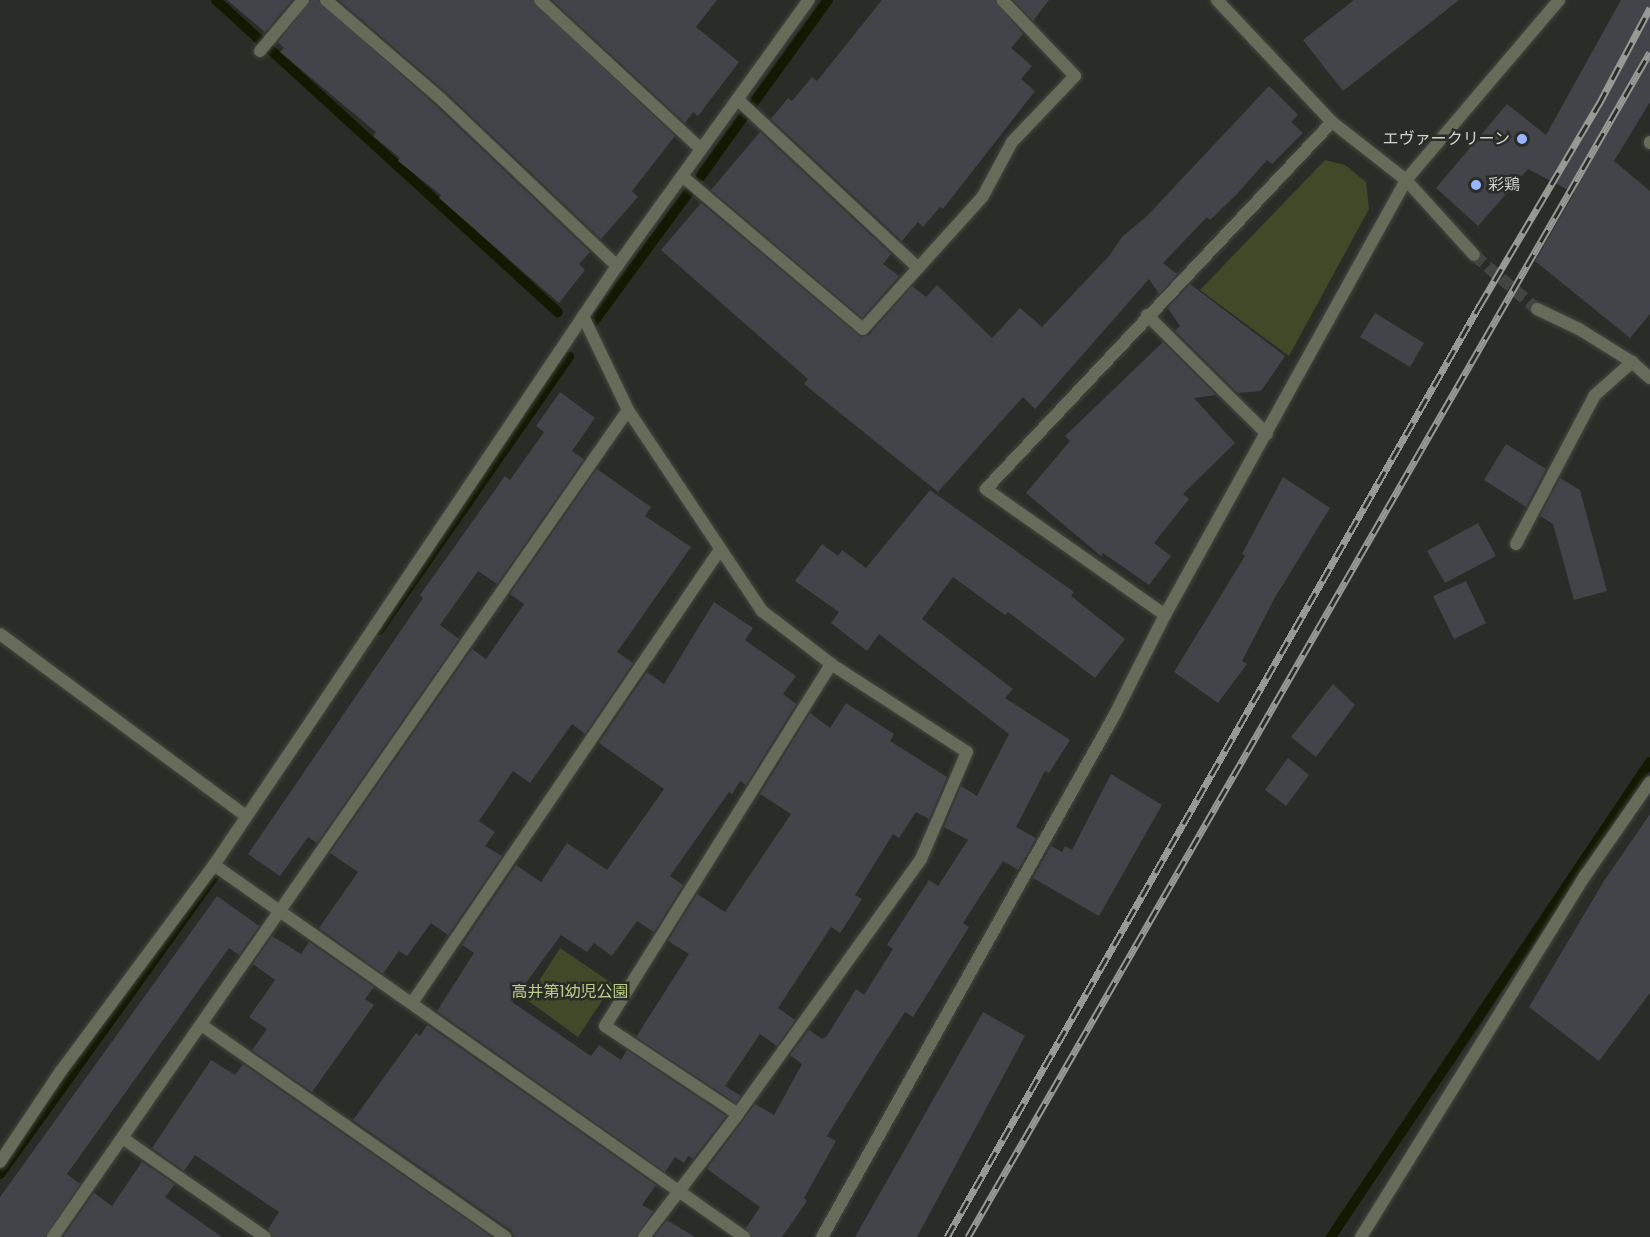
<!DOCTYPE html>
<meta charset="utf-8">
<style>
body{margin:0}
#map{position:relative;width:1650px;height:1237px;overflow:hidden;background:#2a2c27;font-family:Poppins,"Noto Sans JP",sans-serif}
div>[style]{position:absolute}
.green>*{inset:0;background:#404a29}
.stream>*{height:10px;margin:-5px;padding:0 5px;transform-origin:5px;border-radius:5px;background:#121900}
.building>*{inset:0;background:#42444a}
.street-tunnel>*{height:12px;margin-top:-6px;transform-origin:0;background:repeating-linear-gradient(90deg,#434540 0 12px,transparent 0 18px)}
.roads{filter:drop-shadow(0 0 2px #454742) drop-shadow(0 0 2px #454742)}
.street>*{height:12px;margin:-6px;padding:0 6px;transform-origin:6px;border-radius:6px;background:#666c59}
.rail>*{height:7px;margin-top:-3.5px;transform-origin:0;background:repeating-linear-gradient(90deg,#2a2c27 0 14px,#979995 0 28px);box-sizing:border-box;border-block:2px solid #979995}
.dots>*{width:16px;height:16px;translate:-50% -50%;box-sizing:border-box;border:3px solid #2a2c27;border-radius:50%}
span{translate:-50% -50%;white-space:nowrap;text-align:center;line-height:1.15;-webkit-text-stroke:5px #2a2c27;paint-order:stroke}
.poi-label{font-size:16px;color:#d1d3cf}
.right{translate:-100% -50%;text-align:right}
.left{translate:0 -50%;text-align:left}
.park-label{font-size:16px;color:#b9ce88}
</style>
<div id="map">
<div class="green">
<div style="clip-path:polygon(1325px 160px,1345px 165px,1366px 182px,1369px 209px,1289px 356px,1200px 290px)"></div>
<div style="clip-path:polygon(560px 948px,613px 984px,578px 1037px,527px 1000px)"></div>
</div>
<div class="stream">
<div style="left:216px;top:0;width:463px;rotate:42.4deg"></div>
<div style="left:752px;top:105px;width:130px;rotate:-54.1deg"></div>
<div style="left:701px;top:176px;width:74px;rotate:-54.4deg"></div>
<div style="left:592px;top:324px;width:164px;rotate:-53.7deg"></div>
<div style="left:379px;top:630px;width:333px;rotate:-55.2deg"></div>
<div style="left:0;top:1174px;width:367px;rotate:-54.3deg"></div>
<div style="left:1331px;top:1237px;width:572px;rotate:-56.12deg"></div>
</div>
<div class="building">
<div style="clip-path:polygon(227px 0,292px 0,265px 32px)"></div>
<div style="clip-path:polygon(311px 0,318px 0,435px 105px,590px 252px,579px 264px,585px 270px,559px 303px,439px 198px,441px 195px,398px 161px,400px 158px,373px 136px,376px 132px,280px 52px,284px 48px,278px 42px)"></div>
<div style="clip-path:polygon(339px 0,532px 0,675px 136px,632px 191px,638px 197px,601px 239px,447px 93px)"></div>
<div style="clip-path:polygon(552px 0,717px 0,696px 27px,739px 62px,698px 116px,693px 112px,685px 123px)"></div>
<div style="clip-path:polygon(882px 0,994px 0,1023px 34px,1011px 48px,1032px 66px,1021px 79px,1035px 91px,943px 209px,940px 207px,923px 227px,918px 222px,902px 241px,771px 119px,788px 98px,792px 101px,812px 77px,817px 81px)"></div>
<div style="clip-path:polygon(1013px 0,1049px 0,1033px 21px)"></div>
<div style="clip-path:polygon(1354px 0,1459px 0,1343px 91px,1303px 40px)"></div>
<div style="clip-path:polygon(1621px 0,1650px 0,1650px 102px,1614px 161px,1650px 191px,1650px 314px,1630px 338px,1535px 261px,1574px 193px,1528px 169px,1478px 226px,1436px 188px,1507px 104px,1546px 135px)"></div>
<div style="clip-path:polygon(1269px 86px,1298px 115px,1291px 122px,1303px 133px,1272px 164px,1267px 160px,1237px 194px,1210px 220px,1207px 217px,1163px 263px,1177px 274px,1159px 294px,1149px 279px,1035px 409px,1023px 397px,938px 492px,804px 384px,808px 379px,661px 250px,701px 203px,861px 337px,869px 335px,912px 286px,926px 297px,937px 285px,992px 338px,1020px 308px,1042px 327px,1109px 256px,1122px 237px,1148px 215px)"></div>
<div style="clip-path:polygon(760px 132px,891px 254px,883px 264px,899px 276px,862px 318px,711px 190px)"></div>
<div style="clip-path:polygon(1190px 284px,1285px 356px,1261px 391px,1238px 393px,1175px 331px,1180px 326px,1168px 308px)"></div>
<div style="clip-path:polygon(1375px 313px,1424px 343px,1410px 367px,1360px 337px)"></div>
<div style="clip-path:polygon(1163px 342px,1216px 395px,1194px 398px,1235px 443px,1183px 494px,1189px 499px,1154px 543px,1171px 556px,1149px 585px,1103px 553px,1101px 556px,1026px 493px,1070px 441px,1065px 436px)"></div>
<div style="clip-path:polygon(560px 392px,595px 418px,572px 451px,584px 459px,497px 584px,478px 571px,440px 625px,459px 639px,317px 843px,308px 837px,280px 876px,248px 854px,423px 598px,420px 595px,505px 476px,510px 480px,544px 432px,536px 426px)"></div>
<div style="clip-path:polygon(1506px 444px,1546px 469px,1526px 507px,1484px 480px)"></div>
<div style="clip-path:polygon(597px 469px,651px 507px,645px 516px,691px 547px,617px 652px,633px 663px,585px 734px,572px 724px,530px 783px,513px 771px,479px 821px,495px 832px,485px 846px,502px 856px,448px 935px,431px 923px,407px 956px,399px 951px,383px 974px,319px 928px,358px 872px,330px 853px,472px 649px,486px 659px,524px 604px,510px 594px)"></div>
<div style="clip-path:polygon(1283px 477px,1330px 508px,1274px 599px,1242px 661px,1247px 664px,1218px 703px,1174px 672px,1245px 556px,1242px 554px)"></div>
<div style="clip-path:polygon(1560px 478px,1580px 490px,1607px 591px,1574px 600px,1553px 524px,1540px 516px)"></div>
<div style="clip-path:polygon(930px 490px,1074px 592px,1071px 596px,1125px 639px,1095px 678px,1008px 612px,1005px 615px,953px 577px,922px 619px,1013px 689px,1005px 698px,1070px 740px,1049px 773px,1045px 771px,1016px 827px,1036px 838px,1018px 870px,1003px 861px,963px 923px,969px 927px,913px 1017px,905px 1012px,879px 1052px,827px 1136px,836px 1141px,804px 1198px,807px 1201px,782px 1237px,752px 1237px,746px 1228px,760px 1207px,707px 1169px,755px 1104px,774px 1115px,802px 1064px,790px 1055px,809px 1030px,822px 1039px,827px 1036px,856px 989px,864px 995px,893px 949px,887px 945px,929px 880px,938px 886px,968px 840px,944px 827px,961px 786px,977px 796px,1009px 734px,879px 634px,867px 651px,831px 623px,839px 612px,795px 581px,822px 544px,838px 556px,842px 550px,866px 568px)"></div>
<div style="clip-path:polygon(1478px 523px,1496px 556px,1445px 583px,1427px 551px)"></div>
<div style="clip-path:polygon(1466px 581px,1486px 623px,1454px 639px,1433px 596px)"></div>
<div style="clip-path:polygon(714px 602px,753px 628px,745px 640px,796px 676px,783px 694px,796px 704px,746px 785px,740px 781px,732px 794px,729px 792px,670px 876px,683px 885px,654px 932px,637px 921px,612px 956px,594px 943px,587px 952px,561px 935px,512px 1002px,591px 1056px,599px 1045px,621px 1060px,627px 1050px,726px 1116px,693px 1159px,688px 1156px,684px 1163px,675px 1157px,665px 1172px,437px 1011px,474px 953px,462px 945px,516px 865px,541px 882px,567px 843px,607px 870px,664px 789px,599px 743px,647px 672px,664px 684px)"></div>
<div style="clip-path:polygon(1333px 684px,1355px 705px,1316px 757px,1291px 737px)"></div>
<div style="clip-path:polygon(846px 703px,894px 734px,890px 741px,947px 777px,929px 819px,916px 812px,899px 838px,893px 834px,855px 895px,862px 899px,840px 933px,831px 927px,778px 1008px,795px 1020px,777px 1046px,760px 1034px,725px 1086px,741px 1096px,736px 1103px,636px 1037px,689px 954px,668px 941px,697px 894px,725px 912px,791px 814px,760px 794px,810px 713px,830px 728px)"></div>
<div style="clip-path:polygon(1288px 758px,1309px 775px,1286px 806px,1265px 790px)"></div>
<div style="clip-path:polygon(1111px 774px,1162px 805px,1099px 916px,1033px 878px,1051px 846px,1062px 852px,1065px 846px,1072px 850px)"></div>
<div style="clip-path:polygon(1650px 814px,1650px 993px,1599px 1061px,1529px 1007px,1604px 881px)"></div>
<div style="clip-path:polygon(217px 896px,259px 926px,239px 955px,229px 948px,67px 1174px,80px 1184px,45px 1237px,0 1237px,0 1197px)"></div>
<div style="clip-path:polygon(272px 936px,301px 954px,309px 942px,374px 987px,365px 999px,374px 1005px,312px 1092px,252px 1050px,267px 1029px,249px 1017px,275px 980px,253px 964px)"></div>
<div style="clip-path:polygon(983px 1012px,1025px 1036px,917px 1237px,855px 1237px)"></div>
<div style="clip-path:polygon(427px 1025px,656px 1185px,642px 1205px,653px 1211px,636px 1237px,514px 1237px,511px 1230px,353px 1120px,416px 1033px,420px 1036px)"></div>
<div style="clip-path:polygon(211px 1060px,235px 1075px,243px 1064px,492px 1237px,273px 1237px,268px 1229px,279px 1212px,195px 1155px,184px 1171px,152px 1148px)"></div>
<div style="clip-path:polygon(142px 1162px,175px 1184px,165px 1197px,222px 1237px,63px 1237px,94px 1193px,112px 1206px)"></div>
<div style="clip-path:polygon(667px 1220px,695px 1237px,654px 1237px)"></div>
</div>
<div class="street-tunnel">
<div style="left:1474px;top:255px;width:83px;rotate:40.6deg"></div>
</div>
<div class="roads">
<div class="street">
<div style="left:326px;top:0;width:152px;rotate:40.7deg"></div>
<div style="left:441px;top:99px;width:243px;rotate:43.5deg"></div>
<div style="left:540px;top:0;width:219px;rotate:42.8deg"></div>
<div style="left:1217px;top:0;width:168px;rotate:46.7deg"></div>
<div style="left:1332px;top:122px;width:94px;rotate:38.1deg"></div>
<div style="left:1406px;top:180px;width:101px;rotate:47.8deg"></div>
<div style="left:260px;top:51px;width:67px;rotate:-49.9deg"></div>
<div style="left:737px;top:99px;width:248px;rotate:43deg"></div>
<div style="left:1650px;top:142px;width:1px;rotate:90deg"></div>
<div style="left:682px;top:176px;width:237px;rotate:40.2deg"></div>
<div style="left:863px;top:329px;width:179px;rotate:-47.9deg"></div>
<div style="left:983px;top:196px;width:61px;rotate:-61.8deg"></div>
<div style="left:1012px;top:142px;width:91px;rotate:-46.3deg"></div>
<div style="left:1075px;top:76px;width:105px;rotate:-133.8deg"></div>
<div style="left:1537px;top:309px;width:47px;rotate:25.5deg"></div>
<div style="left:1579px;top:329px;width:62px;rotate:31.9deg"></div>
<div style="left:1632px;top:362px;width:24px;rotate:42deg"></div>
<div style="left:1147px;top:315px;width:169px;rotate:44.8deg"></div>
<div style="left:583px;top:316px;width:104px;rotate:64.4deg"></div>
<div style="left:628px;top:410px;width:242px;rotate:56.3deg"></div>
<div style="left:762px;top:611px;width:87px;rotate:37.5deg"></div>
<div style="left:831px;top:664px;width:162px;rotate:32.9deg"></div>
<div style="left:967px;top:752px;width:116px;rotate:113.3deg"></div>
<div style="left:921px;top:859px;width:314px;rotate:125.7deg"></div>
<div style="left:738px;top:1114px;width:155px;rotate:127.4deg"></div>
<div style="left:1516px;top:544px;width:169px;rotate:-62.1deg"></div>
<div style="left:1595px;top:395px;width:50px;rotate:-41.7deg"></div>
<div style="left:1165px;top:615px;width:219px;rotate:-144.9deg"></div>
<div style="left:986px;top:489px;width:504px;rotate:-46.69deg"></div>
<div style="left:0;top:634px;width:305px;rotate:36.5deg"></div>
<div style="left:214px;top:865px;width:648px;rotate:35.06deg"></div>
<div style="left:412px;top:1003px;width:546px;rotate:-55.82deg"></div>
<div style="left:203px;top:1026px;width:369px;rotate:34.9deg"></div>
<div style="left:738px;top:1114px;width:159px;rotate:-146.5deg"></div>
<div style="left:605px;top:1026px;width:427px;rotate:-58deg"></div>
<div style="left:124px;top:1139px;width:172px;rotate:34.8deg"></div>
<div style="left:0;top:1162px;width:110px;rotate:-56.2deg"></div>
<div style="left:61px;top:1071px;width:257px;rotate:-53.4deg"></div>
<div style="left:214px;top:865px;width:722px;rotate:-56.07deg"></div>
<div style="left:617px;top:266px;width:328px;rotate:-54.2deg"></div>
<div style="left:53px;top:1237px;width:1007px;rotate:-55.19deg"></div>
<div style="left:822px;top:1237px;width:597px;rotate:-60.73deg"></div>
<div style="left:1114px;top:716px;width:113px;rotate:-63.2deg"></div>
<div style="left:1165px;top:615px;width:497px;rotate:-61deg"></div>
<div style="left:1406px;top:180px;width:236px;rotate:-49.6deg"></div>
<div style="left:1361px;top:1237px;width:425px;rotate:-58.2deg"></div>
<div style="left:1585px;top:876px;width:114px;rotate:-55.3deg"></div>
</div>
</div>
<div class="rail">
<div style="left:947px;top:1237px;width:1074px;rotate:-60.24deg"></div>
<div style="left:1480px;top:305px;width:234px;rotate:-59.4deg"></div>
<div style="left:1599px;top:104px;width:109px;rotate:-62deg"></div>
<div style="left:968px;top:1237px;width:1367px;rotate:-60.08deg"></div>
</div>
<div class="dots">
<div style="left:1522px;top:139px;background:#97b6fd"></div>
<div style="left:1476px;top:185px;background:#97b6fd"></div>
</div>
<div class="poi-label">
<span class="right" style="left:1510px;top:139px">エヴァークリーン</span>
<span class="left" style="left:1488px;top:185px">彩鶏</span>
</div>
<div class="park-label">
<span style="left:570px;top:992px">高井第1幼児公園</span>
</div>
</div>
